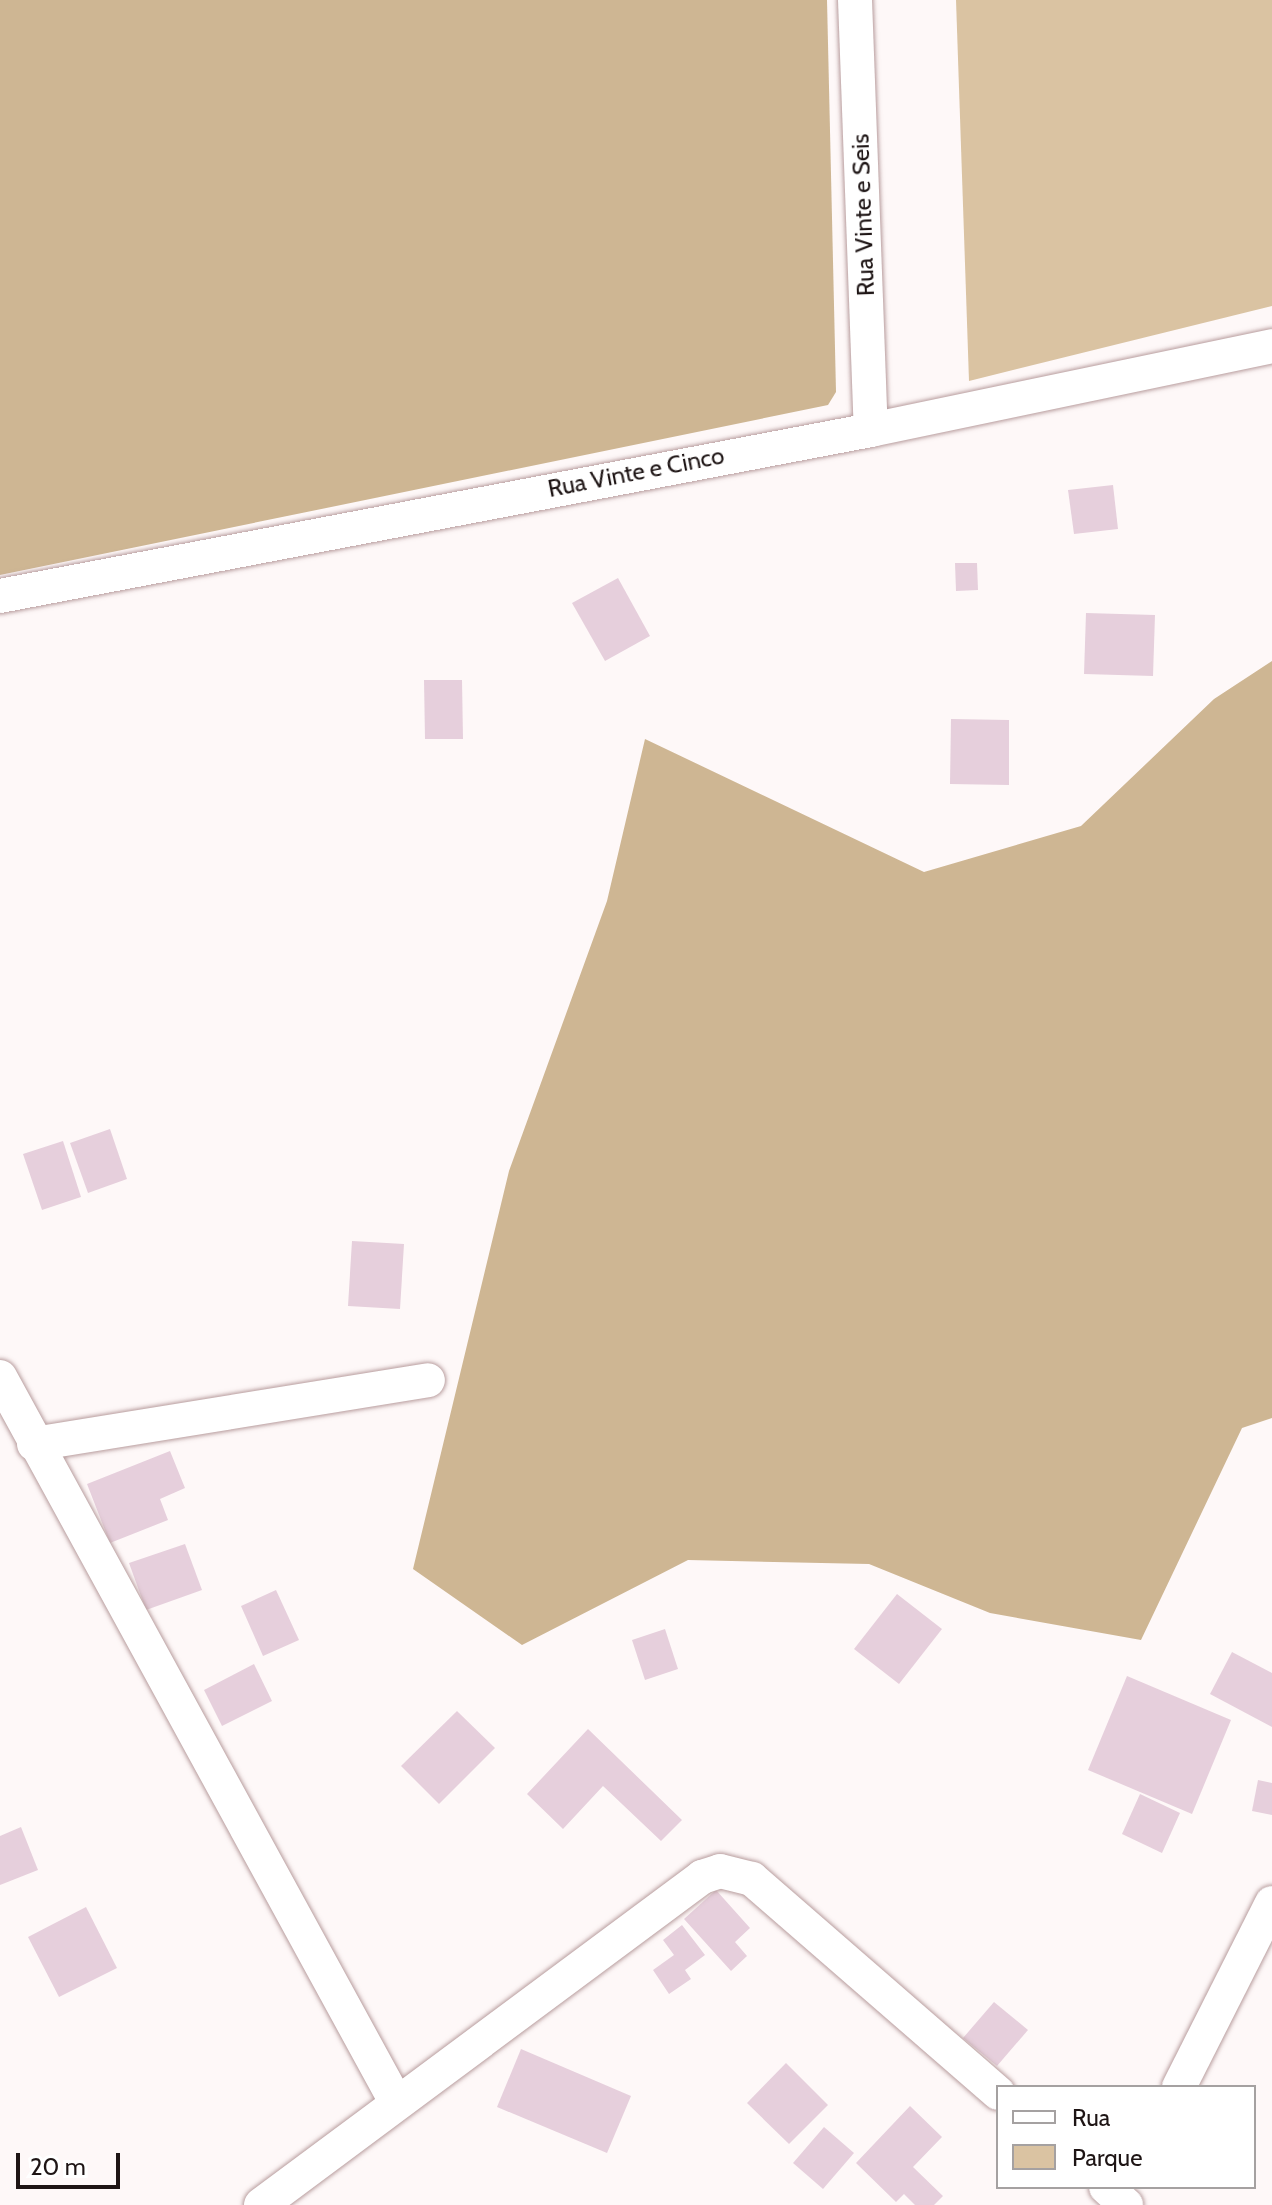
<!DOCTYPE html>
<style>
body{margin:0}
#map{position:relative;width:1272px;height:2205px;overflow:hidden;background:#fef8f8;font-family:Cabin,sans-serif}
div>[style]{position:absolute}
.green>*{inset:0;background:#dac3a2}
.forest>*{inset:0;background:#ceb693}
.building>*{inset:0;background:#e6cfdc}
.roads{filter:drop-shadow(0 0 2px #b89d9e) drop-shadow(0 0 2px #b89d9e)}
.minor>*{height:34px;margin:-17px;padding:0 17px;transform-origin:17px;border-radius:17px;background:#fff}
span{translate:-50% -50%;white-space:nowrap;text-align:center;line-height:1.15;-webkit-text-stroke:6px #fff;paint-order:stroke}
.street-label{font-size:24px;color:#1e1515}
.legend{position:absolute;left:996px;top:2085px;width:260px;height:104px;box-sizing:border-box;background:#fff;border:2px solid #a5a1a1;margin:0;padding:10px 14px;list-style:none;font-size:24px;color:#1e1515}
.legend li{display:flex;align-items:center;gap:16px;height:40px}
.legend b{width:40px;border:2px solid #a5a1a1}
.scale{position:absolute;left:16px;top:2153px;width:104px;height:36px;box-sizing:border-box;border:4px solid #1e1515;border-top:0;padding-left:10px;font-size:24px;line-height:28px;white-space:nowrap;color:#1e1515;-webkit-text-stroke:6px #fff;paint-order:stroke}
</style>
<div id="map">
<div class="green">
<div style="clip-path:polygon(956px 0,1272px 0,1272px 306px,969px 381px)"></div>
</div>
<div class="forest">
<div style="clip-path:polygon(0 0,827px 0,836px 392px,828px 405px,0 575px)"></div>
<div style="clip-path:polygon(1272px 661px,1272px 1418px,1242px 1428px,1141px 1640px,990px 1613px,869px 1564px,688px 1560px,522px 1645px,413px 1569px,509px 1171px,607px 901px,645px 739px,924px 872px,1081px 826px,1214px 699px)"></div>
</div>
<div class="building">
<div style="clip-path:polygon(1113px 485px,1118px 529px,1074px 534px,1068px 490px)"></div>
<div style="clip-path:polygon(955px 563px,977px 563px,978px 590px,956px 591px)"></div>
<div style="clip-path:polygon(618px 578px,650px 636px,605px 661px,572px 603px)"></div>
<div style="clip-path:polygon(1086px 613px,1155px 615px,1153px 676px,1084px 674px)"></div>
<div style="clip-path:polygon(424px 680px,462px 680px,463px 739px,425px 739px)"></div>
<div style="clip-path:polygon(951px 719px,1009px 720px,1009px 785px,950px 784px)"></div>
<div style="clip-path:polygon(110px 1129px,127px 1179px,88px 1193px,70px 1143px)"></div>
<div style="clip-path:polygon(63px 1141px,81px 1197px,42px 1210px,23px 1154px)"></div>
<div style="clip-path:polygon(352px 1241px,404px 1244px,400px 1309px,348px 1306px)"></div>
<div style="clip-path:polygon(170px 1451px,185px 1488px,160px 1499px,168px 1520px,110px 1543px,87px 1484px)"></div>
<div style="clip-path:polygon(185px 1544px,202px 1590px,146px 1610px,129px 1563px)"></div>
<div style="clip-path:polygon(276px 1590px,299px 1640px,263px 1656px,241px 1606px)"></div>
<div style="clip-path:polygon(897px 1594px,942px 1629px,899px 1684px,854px 1649px)"></div>
<div style="clip-path:polygon(665px 1629px,678px 1669px,645px 1680px,632px 1640px)"></div>
<div style="clip-path:polygon(1232px 1652px,1272px 1673px,1272px 1727px,1210px 1694px)"></div>
<div style="clip-path:polygon(254px 1664px,272px 1701px,222px 1726px,204px 1690px)"></div>
<div style="clip-path:polygon(1127px 1676px,1231px 1720px,1192px 1814px,1088px 1770px)"></div>
<div style="clip-path:polygon(457px 1711px,495px 1748px,439px 1804px,401px 1766px)"></div>
<div style="clip-path:polygon(588px 1729px,682px 1820px,661px 1841px,603px 1786px,563px 1829px,527px 1794px)"></div>
<div style="clip-path:polygon(1258px 1780px,1272px 1783px,1272px 1815px,1252px 1811px)"></div>
<div style="clip-path:polygon(1140px 1794px,1180px 1813px,1162px 1853px,1122px 1834px)"></div>
<div style="clip-path:polygon(21px 1827px,38px 1870px,0 1885px,0 1836px)"></div>
<div style="clip-path:polygon(716px 1890px,750px 1928px,735px 1942px,747px 1956px,731px 1971px,684px 1919px)"></div>
<div style="clip-path:polygon(86px 1907px,117px 1968px,59px 1997px,28px 1937px)"></div>
<div style="clip-path:polygon(682px 1925px,705px 1955px,685px 1970px,691px 1979px,669px 1994px,653px 1970px,674px 1955px,663px 1940px)"></div>
<div style="clip-path:polygon(994px 2002px,1028px 2030px,997px 2066px,963px 2038px)"></div>
<div style="clip-path:polygon(521px 2049px,631px 2096px,607px 2153px,497px 2107px)"></div>
<div style="clip-path:polygon(786px 2063px,828px 2105px,789px 2144px,747px 2103px)"></div>
<div style="clip-path:polygon(910px 2106px,942px 2137px,913px 2167px,943px 2196px,934px 2205px,915px 2205px,904px 2194px,896px 2202px,856px 2163px)"></div>
<div style="clip-path:polygon(824px 2127px,854px 2153px,823px 2189px,793px 2163px)"></div>
</div>
<div class="roads">
<div class="minor">
<div style="left:855px;top:0;width:430px;rotate:87.9deg"></div>
<div style="left:0;top:596px;width:887px;rotate:-10.79deg"></div>
<div style="left:871px;top:430px;width:410px;rotate:-11.8deg"></div>
<div style="left:0;top:1377px;width:824px;rotate:61.35deg"></div>
<div style="left:34px;top:1444px;width:399px;rotate:-9.2deg"></div>
<div style="left:1179px;top:2087px;width:206px;rotate:-63.2deg"></div>
<div style="left:1106px;top:2187px;width:27px;rotate:42deg"></div>
<div style="left:261px;top:2205px;width:550px;rotate:-36.64deg"></div>
<div style="left:702px;top:1877px;width:19px;rotate:-18deg"></div>
<div style="left:720px;top:1871px;width:33px;rotate:14deg"></div>
<div style="left:752px;top:1879px;width:326px;rotate:41deg"></div>
</div>
</div>
<div class="street-label">
<span style="left:863px;top:215px;rotate:-92deg">Rua Vinte e Seis</span>
<span style="left:636px;top:472px;rotate:-11deg">Rua Vinte e Cinco</span>
</div>
<ul class="legend">
<li><b style="height:10px;background:#fff"></b>Rua</li>
<li><b style="height:22px;background:#dac3a2"></b>Parque</li>
</ul>
<div class="scale">20 m</div>
</div>
